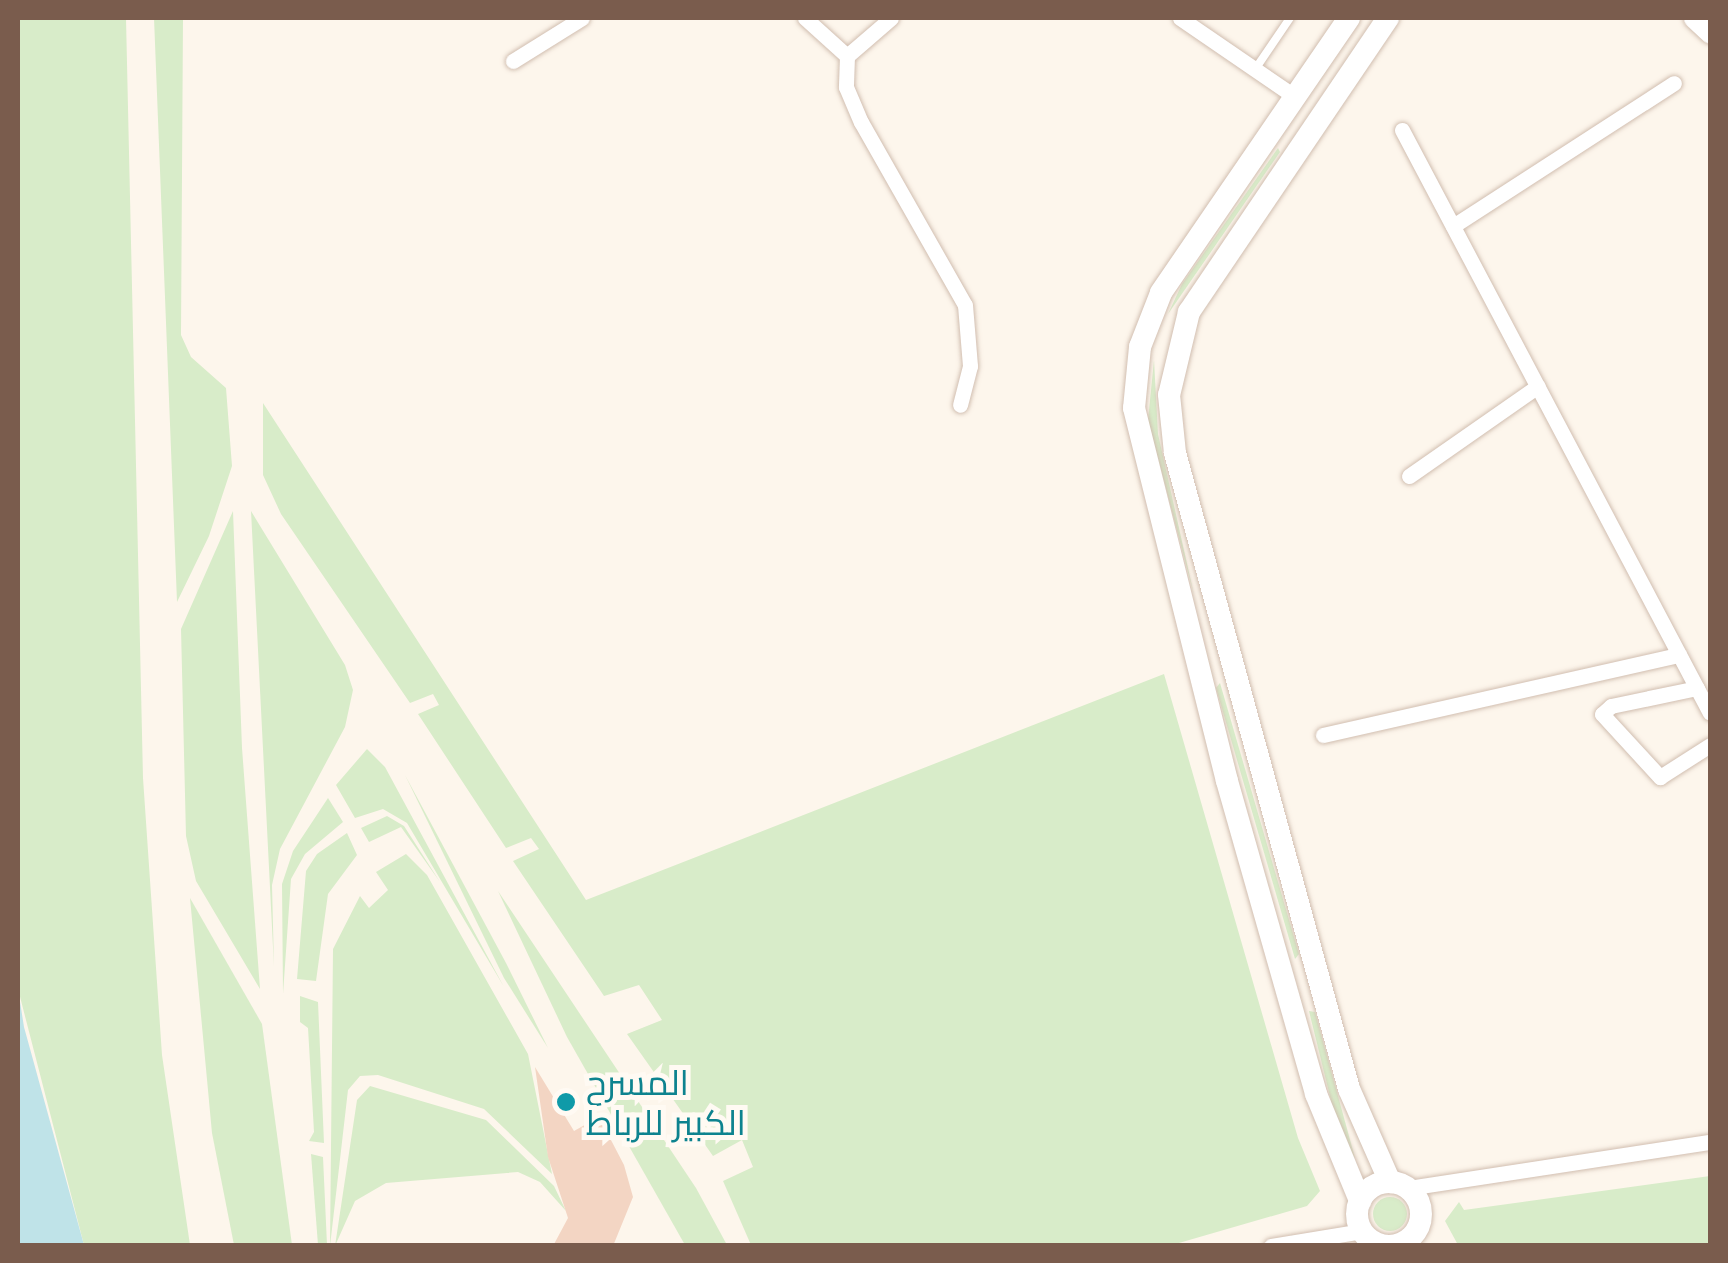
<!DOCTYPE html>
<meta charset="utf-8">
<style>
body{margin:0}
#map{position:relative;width:1728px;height:1263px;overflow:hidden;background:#fdf6ec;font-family:Quicksand,Cairo,sans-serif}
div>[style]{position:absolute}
.green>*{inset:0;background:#d8ecc9}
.round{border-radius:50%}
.water>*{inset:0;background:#bfe3e8}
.building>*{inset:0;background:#f3d5c3}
.roads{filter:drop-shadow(0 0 2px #d1beb0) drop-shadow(0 0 2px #d1beb0)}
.lane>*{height:8px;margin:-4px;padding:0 4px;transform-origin:4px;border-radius:4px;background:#fff}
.street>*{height:15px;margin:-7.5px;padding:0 7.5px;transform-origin:7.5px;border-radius:7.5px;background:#fff}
.secondary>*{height:22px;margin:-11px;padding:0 11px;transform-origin:11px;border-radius:11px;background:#fff}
.secondary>.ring{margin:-11px;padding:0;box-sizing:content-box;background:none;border:22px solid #fff;border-radius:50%}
.dots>*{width:28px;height:28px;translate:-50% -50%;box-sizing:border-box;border:5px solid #fffaf3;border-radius:50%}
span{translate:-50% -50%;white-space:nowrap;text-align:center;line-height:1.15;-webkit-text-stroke:10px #fffaf3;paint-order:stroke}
.culture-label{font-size:35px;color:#0d838f}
.left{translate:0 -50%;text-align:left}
.frame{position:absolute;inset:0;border:20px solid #7a5c4d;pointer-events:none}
</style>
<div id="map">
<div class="green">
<div style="clip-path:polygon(20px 18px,126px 18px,143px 778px,162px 1055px,190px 1245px,84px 1245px,18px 989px)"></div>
<div style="clip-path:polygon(154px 18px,183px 18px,181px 335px,191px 357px,226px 388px,232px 466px,209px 536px,177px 602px)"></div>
<div style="clip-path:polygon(1278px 148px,1280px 152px,1168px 314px,1182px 284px)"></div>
<div style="clip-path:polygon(1154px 360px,1158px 434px,1194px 595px,1148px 420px)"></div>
<div style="clip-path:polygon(263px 403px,586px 900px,1164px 674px,1298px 1138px,1320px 1191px,1307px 1206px,1172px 1245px,751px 1245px,723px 1181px,753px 1167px,742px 1140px,713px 1156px,627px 1034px,662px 1020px,639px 985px,604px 996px,513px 861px,539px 849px,531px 838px,506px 848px,418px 714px,439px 705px,433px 694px,410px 703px,281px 514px,263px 475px)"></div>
<div style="clip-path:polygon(233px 511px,242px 748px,260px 989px,196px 881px,186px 836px,181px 629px)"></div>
<div style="clip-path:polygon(251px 511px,345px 665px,353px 690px,345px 727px,280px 849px,272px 885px,274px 967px)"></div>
<div style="clip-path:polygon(1220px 683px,1299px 954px,1295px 959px,1216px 688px)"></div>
<div style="clip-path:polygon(367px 749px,385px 767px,504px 987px,407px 823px,383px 809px,355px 818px,336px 785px)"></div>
<div style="clip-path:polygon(405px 775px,506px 963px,548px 1048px,504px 978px)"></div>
<div style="clip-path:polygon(328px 798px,343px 822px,305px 854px,291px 879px,283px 994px,282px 884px,293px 851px)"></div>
<div style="clip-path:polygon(387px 816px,404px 826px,440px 882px,401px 827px,369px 842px,361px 828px)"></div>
<div style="clip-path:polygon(347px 833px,357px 855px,328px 894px,316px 981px,297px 979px,306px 871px,317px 854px)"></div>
<div style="clip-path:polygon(406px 854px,427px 875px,528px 1054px,552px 1174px,484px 1109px,378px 1075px,360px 1076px,348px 1090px,330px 1246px,333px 949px,360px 896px,369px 908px,388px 890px,376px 872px)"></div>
<div style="clip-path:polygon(498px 891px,696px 1188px,727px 1245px,685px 1245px,567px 1037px)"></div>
<div style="clip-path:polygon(190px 898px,262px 1024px,292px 1245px,234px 1245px,212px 1133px)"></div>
<div style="clip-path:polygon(300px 996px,318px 1002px,324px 1143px,309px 1141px,314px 1132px,308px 1028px,300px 1022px)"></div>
<div style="clip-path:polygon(1309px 1011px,1315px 1012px,1355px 1158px,1338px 1129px)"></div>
<div style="clip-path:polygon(370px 1086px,486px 1120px,554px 1186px,566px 1211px,540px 1182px,518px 1172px,386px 1183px,355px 1201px,335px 1246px,357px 1100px)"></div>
<div style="clip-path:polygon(311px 1154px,323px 1157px,327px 1245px,318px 1245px)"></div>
<div style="clip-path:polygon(1710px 1176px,1710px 1245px,1458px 1245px,1445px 1221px,1459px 1202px,1464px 1210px)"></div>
<div class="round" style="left:1373px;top:1197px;width:34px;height:34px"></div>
</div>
<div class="water">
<div style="clip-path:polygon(18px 989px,24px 1027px,84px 1245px,18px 1245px)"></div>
</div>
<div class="building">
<div style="clip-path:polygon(535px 1067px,574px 1131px,599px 1117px,624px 1165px,633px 1197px,613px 1246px,553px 1246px,568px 1218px,548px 1157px)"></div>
</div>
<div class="roads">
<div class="lane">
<div style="left:1256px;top:68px;width:60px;rotate:-55.8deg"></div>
</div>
<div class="street">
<div style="left:805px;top:18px;width:57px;rotate:42.1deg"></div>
<div style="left:847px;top:56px;width:58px;rotate:-40.8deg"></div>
<div style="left:1180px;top:18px;width:138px;rotate:34.4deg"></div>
<div style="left:847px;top:56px;width:31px;rotate:92deg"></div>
<div style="left:846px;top:87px;width:38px;rotate:67deg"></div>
<div style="left:861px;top:122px;width:210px;rotate:60.4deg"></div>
<div style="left:965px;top:305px;width:61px;rotate:85.3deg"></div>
<div style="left:970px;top:366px;width:40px;rotate:104.4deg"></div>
<div style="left:513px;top:61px;width:81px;rotate:-31.9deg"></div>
<div style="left:1402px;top:130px;width:659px;rotate:62.15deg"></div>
<div style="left:1453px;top:226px;width:263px;rotate:-32.9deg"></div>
<div style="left:1409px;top:476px;width:157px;rotate:-34.9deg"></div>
<div style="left:1697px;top:688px;width:88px;rotate:168.2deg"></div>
<div style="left:1611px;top:706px;width:12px;rotate:138deg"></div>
<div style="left:1602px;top:714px;width:86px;rotate:47.4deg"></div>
<div style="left:1660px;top:777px;width:59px;rotate:-32.6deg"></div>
<div style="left:1323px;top:735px;width:365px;rotate:-12.7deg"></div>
<div style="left:1408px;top:1188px;width:305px;rotate:-8.7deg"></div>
<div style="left:1271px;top:1246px;width:93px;rotate:-9.3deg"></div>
</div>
<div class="secondary">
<div style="left:1349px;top:18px;width:333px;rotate:124.4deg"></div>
<div style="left:1161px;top:293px;width:58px;rotate:111.3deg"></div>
<div style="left:1140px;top:347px;width:61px;rotate:95.6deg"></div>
<div style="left:1134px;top:408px;width:384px;rotate:76deg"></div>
<div style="left:1227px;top:781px;width:325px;rotate:74.1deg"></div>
<div style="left:1316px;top:1094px;width:116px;rotate:67.6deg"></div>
<div style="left:1388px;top:18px;width:355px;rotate:124.1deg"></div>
<div style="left:1189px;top:312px;width:85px;rotate:103.5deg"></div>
<div style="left:1169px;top:395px;width:58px;rotate:84.1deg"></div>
<div style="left:1175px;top:453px;width:659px;rotate:74.7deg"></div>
<div style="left:1349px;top:1089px;width:102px;rotate:66.2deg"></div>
<div style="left:1695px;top:18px;width:21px;rotate:43deg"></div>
<div class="ring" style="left:1357px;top:1182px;width:42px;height:42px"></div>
</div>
</div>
<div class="dots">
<div style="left:566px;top:1102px;background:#0f9aa8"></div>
</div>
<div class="culture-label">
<span class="left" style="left:586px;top:1102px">المسرح<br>الكبير للرباط</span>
</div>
<div class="frame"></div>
</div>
